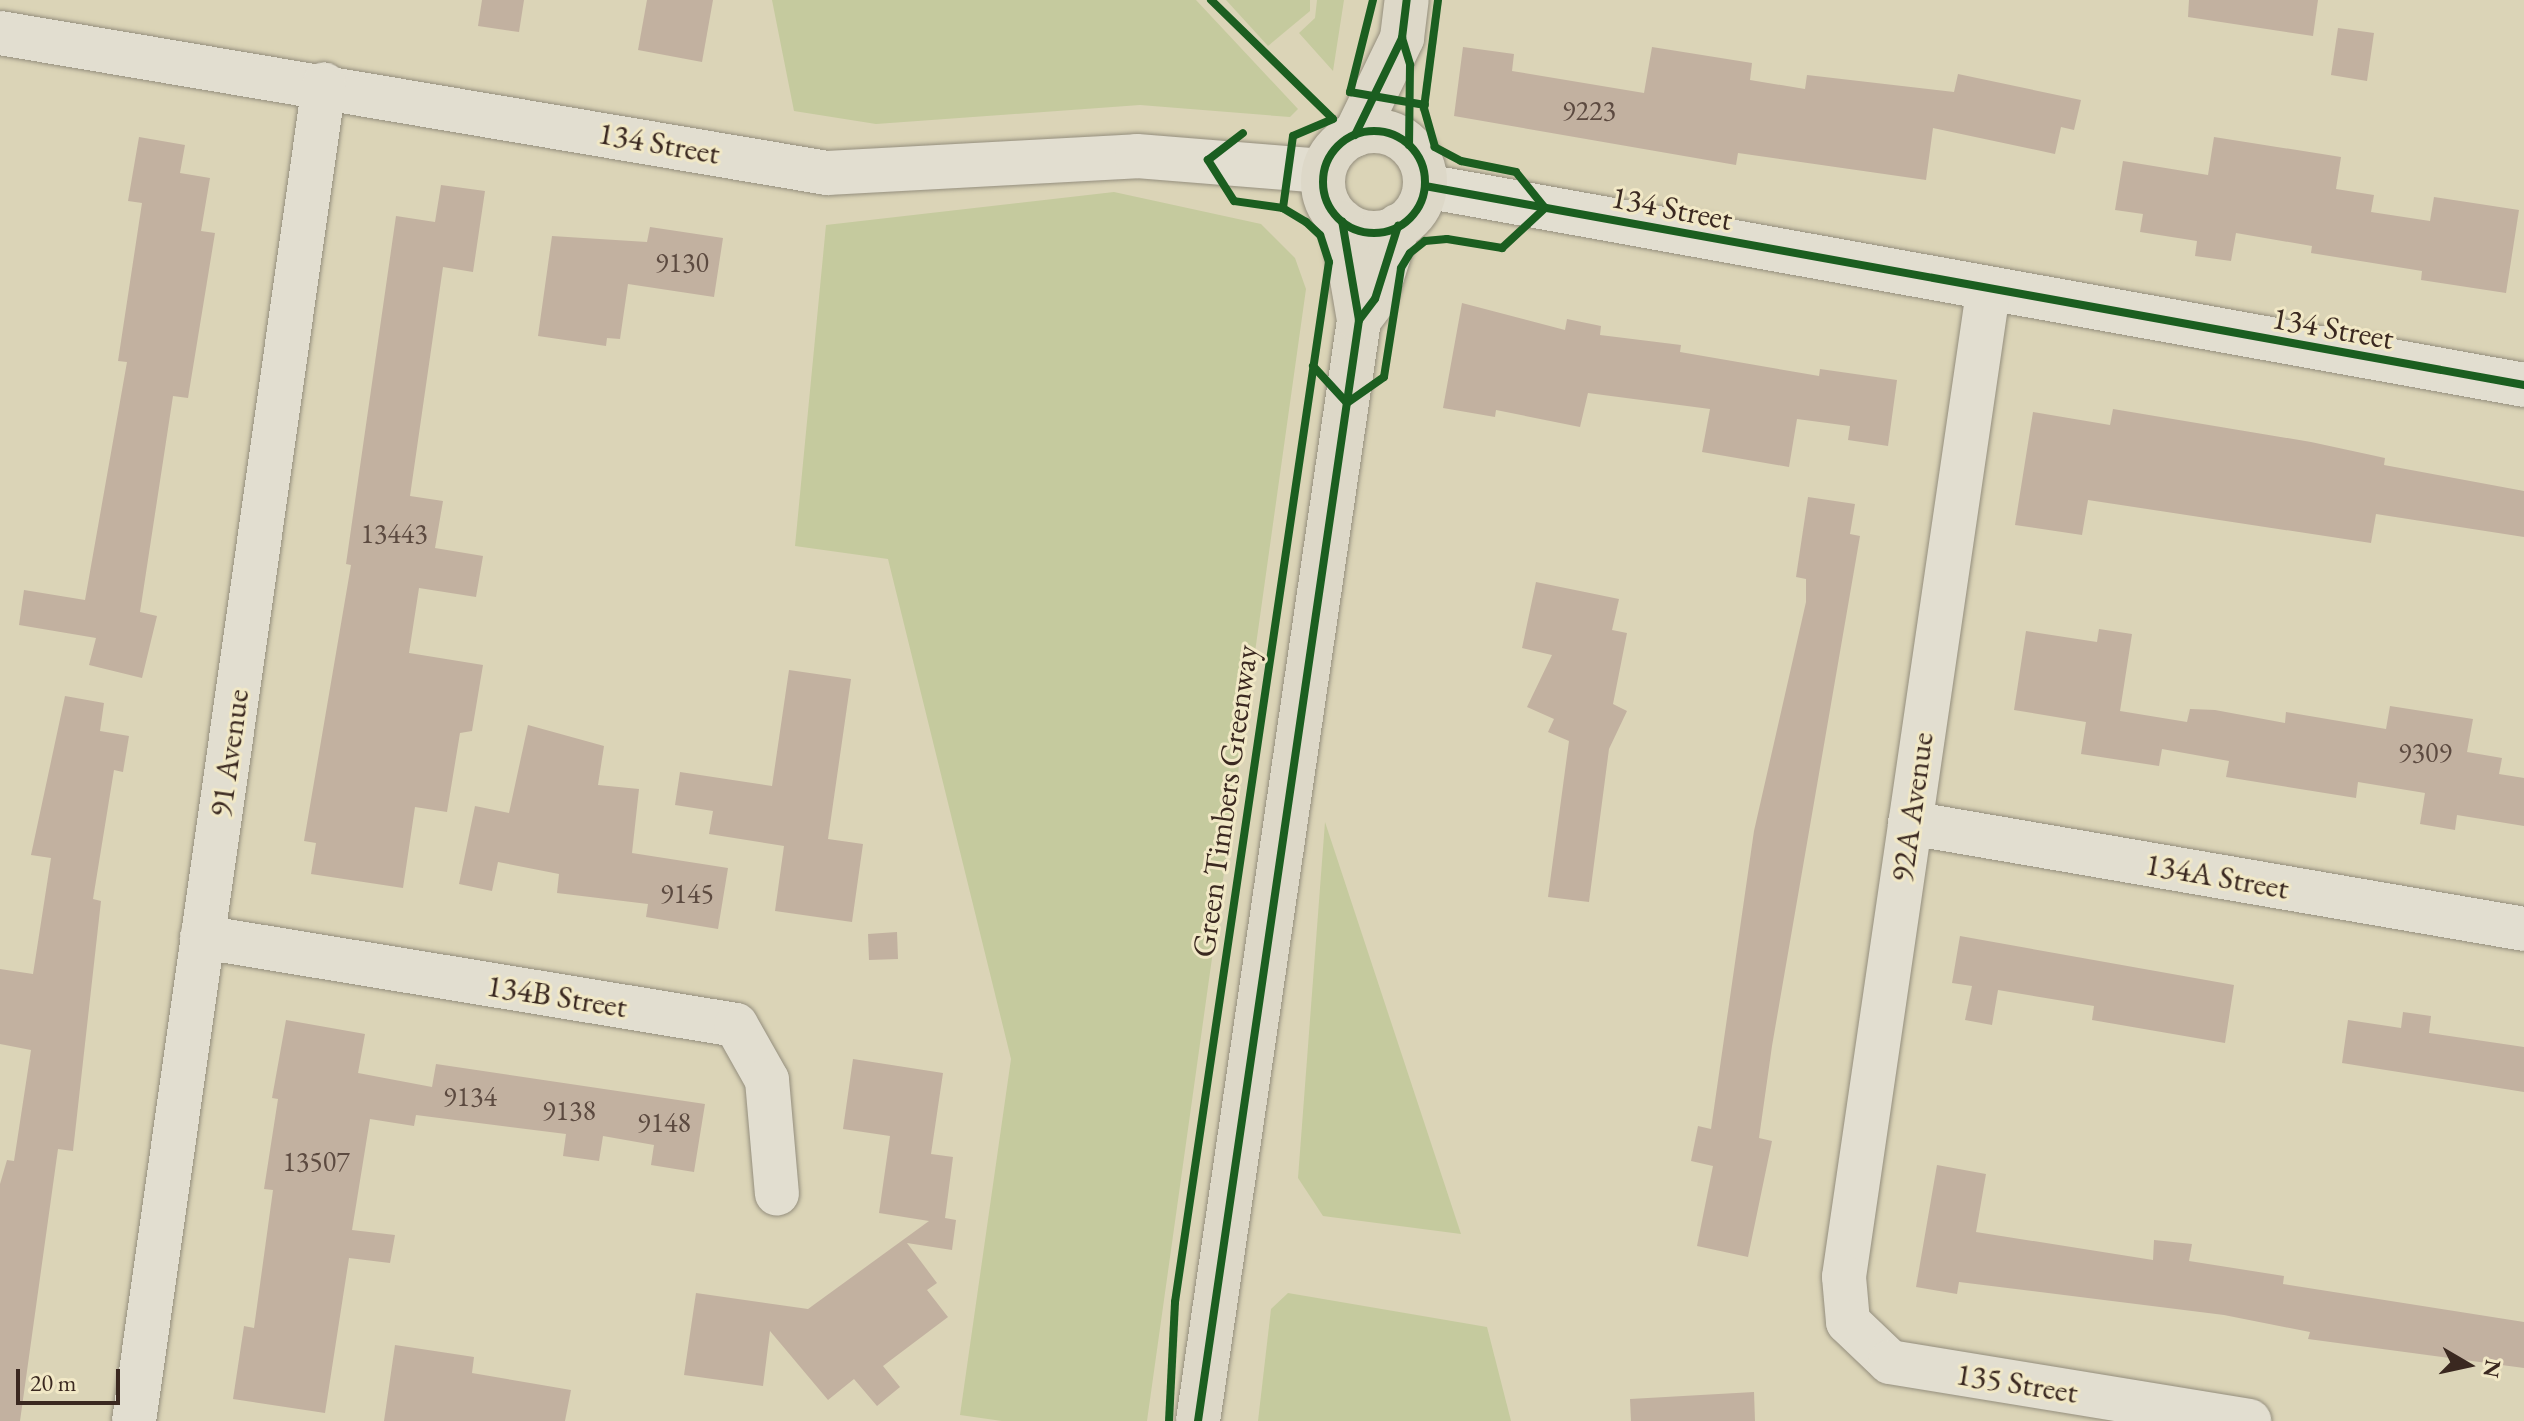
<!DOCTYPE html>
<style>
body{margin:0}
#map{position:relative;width:2524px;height:1421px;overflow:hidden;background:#dbd4b7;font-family:"EB Garamond",serif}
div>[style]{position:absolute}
.green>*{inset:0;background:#c5ca9e}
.building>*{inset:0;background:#c2b1a0}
.roads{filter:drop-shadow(0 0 2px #948e7d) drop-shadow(0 0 2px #948e7d)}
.minor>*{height:44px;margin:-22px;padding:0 22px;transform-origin:22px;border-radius:22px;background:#e2ded0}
.major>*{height:44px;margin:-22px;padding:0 22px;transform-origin:22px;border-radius:22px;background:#ddd8c8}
.major>.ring{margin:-22px;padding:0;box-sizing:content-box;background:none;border:44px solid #ddd8c8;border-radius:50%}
.cycleway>*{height:8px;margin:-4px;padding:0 4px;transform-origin:4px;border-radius:4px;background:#1b5e20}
.cycleway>.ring{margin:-4px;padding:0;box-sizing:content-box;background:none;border:8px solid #1b5e20;border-radius:50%}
span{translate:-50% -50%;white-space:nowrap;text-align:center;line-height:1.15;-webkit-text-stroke:6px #f1e8c6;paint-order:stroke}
.number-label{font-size:28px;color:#5c4a40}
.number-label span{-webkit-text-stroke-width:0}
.street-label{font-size:32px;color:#3a2820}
.north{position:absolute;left:2428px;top:1325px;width:80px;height:80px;-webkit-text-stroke:6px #f1e8c6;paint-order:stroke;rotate:99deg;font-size:22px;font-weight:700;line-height:32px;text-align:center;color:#3a2820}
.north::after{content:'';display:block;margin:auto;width:28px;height:36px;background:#3a2820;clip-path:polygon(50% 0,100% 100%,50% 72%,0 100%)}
.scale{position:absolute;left:16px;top:1369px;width:104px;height:36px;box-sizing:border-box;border:4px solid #3a2820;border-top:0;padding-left:10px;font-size:24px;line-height:28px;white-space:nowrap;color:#3a2820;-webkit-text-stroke:6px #f1e8c6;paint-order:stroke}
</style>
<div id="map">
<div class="green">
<div style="clip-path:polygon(772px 0,1196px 0,1298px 109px,1290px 117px,1140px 105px,876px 124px,794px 111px)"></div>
<div style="clip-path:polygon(1226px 0,1310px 0,1310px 11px,1268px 46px)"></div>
<div style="clip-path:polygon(1317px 0,1344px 0,1333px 71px,1299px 33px,1315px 18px)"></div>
<div style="clip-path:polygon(1114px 192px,1261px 224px,1295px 258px,1306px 289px,1147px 1421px,1002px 1421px,960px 1415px,1011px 1059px,888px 559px,795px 546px,826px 225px)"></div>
<div style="clip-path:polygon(1325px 822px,1461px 1234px,1323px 1216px,1298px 1178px)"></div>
<div style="clip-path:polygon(1288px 1293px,1487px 1327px,1511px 1421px,1258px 1421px,1271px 1309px)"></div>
</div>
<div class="building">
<div style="clip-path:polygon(482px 0,524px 0,519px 32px,478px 26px)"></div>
<div style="clip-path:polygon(647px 0,713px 0,702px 62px,638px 50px)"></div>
<div style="clip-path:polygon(2189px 0,2318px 0,2313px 36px,2188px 17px)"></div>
<div style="clip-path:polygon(2338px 28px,2374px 33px,2367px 81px,2331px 75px)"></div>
<div style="clip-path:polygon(1463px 47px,1514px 54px,1512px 71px,1644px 93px,1652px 47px,1752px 63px,1750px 80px,1805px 89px,1807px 75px,1954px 92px,1958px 74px,2081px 100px,2074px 130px,2061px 127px,2055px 154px,1933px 128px,1926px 180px,1738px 153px,1736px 165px,1454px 116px)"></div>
<div style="clip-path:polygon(139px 137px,185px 145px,180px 173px,210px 178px,201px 231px,215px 233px,188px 398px,173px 396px,140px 612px,157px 616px,142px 678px,89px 665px,96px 638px,19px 625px,24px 590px,85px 600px,127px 362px,118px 361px,142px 203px,128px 201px)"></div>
<div style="clip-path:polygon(2214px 137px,2341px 157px,2336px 189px,2374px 195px,2371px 212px,2430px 221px,2434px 197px,2519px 210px,2506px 293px,2421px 280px,2422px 271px,2311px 253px,2312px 246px,2236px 233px,2231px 261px,2195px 256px,2197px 241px,2140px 232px,2143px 214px,2115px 210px,2123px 161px,2208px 175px)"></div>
<div style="clip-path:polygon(441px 185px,485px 191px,473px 272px,443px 267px,410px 496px,443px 501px,435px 548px,483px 556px,476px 597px,419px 588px,409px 653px,483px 665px,472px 731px,460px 733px,447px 812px,415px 807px,403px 888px,311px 874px,316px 843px,304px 841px,351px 565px,346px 564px,396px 216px,435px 222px)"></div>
<div style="clip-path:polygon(650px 227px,723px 238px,714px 297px,628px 284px,620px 339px,607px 338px,606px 346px,538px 336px,552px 236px,647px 242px)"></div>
<div style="clip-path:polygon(1462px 303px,1565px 330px,1567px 319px,1601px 326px,1600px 335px,1681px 345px,1680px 352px,1819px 376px,1820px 369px,1897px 380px,1888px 446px,1848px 440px,1850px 426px,1797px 419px,1789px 467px,1702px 452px,1710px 409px,1588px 393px,1580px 427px,1496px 410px,1495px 417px,1443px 408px)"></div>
<div style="clip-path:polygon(2113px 409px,2311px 442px,2385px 458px,2384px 465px,2524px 491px,2524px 537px,2376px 514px,2371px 543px,2088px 500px,2082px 535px,2015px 525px,2033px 412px,2110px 425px)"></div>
<div style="clip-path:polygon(1808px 497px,1855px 504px,1850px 534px,1860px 536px,1772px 1046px,1759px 1138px,1772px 1141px,1748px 1257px,1697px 1246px,1713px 1166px,1691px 1161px,1698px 1126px,1711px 1129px,1754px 831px,1806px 602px,1806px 579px,1796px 577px)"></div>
<div style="clip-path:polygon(1536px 582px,1619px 599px,1612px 630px,1627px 633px,1613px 704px,1627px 711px,1609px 749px,1589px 902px,1548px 897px,1569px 741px,1548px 732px,1554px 719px,1527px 707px,1552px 655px,1522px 648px)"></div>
<div style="clip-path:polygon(2099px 629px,2132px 634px,2120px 711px,2187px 722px,2190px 709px,2215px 710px,2285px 723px,2286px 712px,2386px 729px,2390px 706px,2473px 719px,2467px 752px,2502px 758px,2499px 774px,2524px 778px,2524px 826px,2457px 815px,2455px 830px,2420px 824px,2425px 793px,2358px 782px,2356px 798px,2226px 777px,2229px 761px,2162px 749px,2159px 766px,2081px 754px,2086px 722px,2014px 710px,2026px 631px,2097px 642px)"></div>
<div style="clip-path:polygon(789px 670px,851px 679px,828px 839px,863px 844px,852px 922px,775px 911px,784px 846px,709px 834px,713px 811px,675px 805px,680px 772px,772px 786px)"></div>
<div style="clip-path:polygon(65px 696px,104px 703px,100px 731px,129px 736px,123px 772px,114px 770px,93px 899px,101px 901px,73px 1151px,58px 1149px,20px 1421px,0 1421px,0 1184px,7px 1160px,14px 1161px,31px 1050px,0 1044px,0 969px,33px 974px,51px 858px,31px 855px)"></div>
<div style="clip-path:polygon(528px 725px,604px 746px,598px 785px,639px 789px,632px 853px,728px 868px,718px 929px,646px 917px,648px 904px,557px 893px,559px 874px,498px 862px,492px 891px,459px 884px,475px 806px,509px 813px)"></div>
<div style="clip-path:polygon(897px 932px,898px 959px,869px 960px,868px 934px)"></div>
<div style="clip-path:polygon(1960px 936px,2234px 985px,2225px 1043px,2092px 1020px,2094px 1006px,1998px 990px,1992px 1025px,1965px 1020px,1972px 986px,1952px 983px)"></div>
<div style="clip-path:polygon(2403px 1012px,2431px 1016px,2429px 1033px,2524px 1047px,2524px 1092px,2342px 1063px,2348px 1020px,2401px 1028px)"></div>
<div style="clip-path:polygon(286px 1020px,365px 1034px,358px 1073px,432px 1087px,436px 1064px,705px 1104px,694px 1172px,651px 1165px,654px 1145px,603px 1136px,599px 1161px,563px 1156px,566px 1134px,416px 1115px,414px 1126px,370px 1119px,352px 1230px,395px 1235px,390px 1263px,349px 1258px,325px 1413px,233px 1399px,244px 1326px,254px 1328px,273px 1190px,264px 1189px,278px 1099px,272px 1098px)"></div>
<div style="clip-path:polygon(853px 1059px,943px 1073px,931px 1154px,953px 1157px,945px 1218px,956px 1220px,952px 1250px,907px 1243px,937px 1283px,927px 1290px,948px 1317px,883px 1366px,900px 1387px,877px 1406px,854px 1379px,828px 1400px,770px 1331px,763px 1386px,684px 1375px,696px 1293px,808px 1309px,929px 1221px,879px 1213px,890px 1136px,843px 1129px)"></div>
<div style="clip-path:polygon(1937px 1165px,1986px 1174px,1976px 1232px,2153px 1260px,2154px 1240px,2192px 1244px,2189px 1261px,2284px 1276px,2283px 1284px,2524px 1322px,2524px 1368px,2308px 1339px,2310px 1332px,2224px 1315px,1959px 1282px,1957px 1294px,1916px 1287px)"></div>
<div style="clip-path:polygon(395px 1345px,474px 1357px,472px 1373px,571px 1390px,565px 1421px,384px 1421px)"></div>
<div style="clip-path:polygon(1754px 1392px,1755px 1421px,1631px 1421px,1630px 1399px)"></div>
</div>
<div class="roads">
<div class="minor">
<div style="left:0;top:33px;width:839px;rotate:9.61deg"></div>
<div style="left:827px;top:173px;width:310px;rotate:-3.1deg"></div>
<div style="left:1137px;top:156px;width:187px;rotate:4.6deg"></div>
<div style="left:1425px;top:186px;width:1117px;rotate:10.26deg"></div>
<div style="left:1988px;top:292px;width:995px;rotate:98.32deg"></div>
<div style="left:1844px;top:1277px;width:45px;rotate:84.9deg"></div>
<div style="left:1848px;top:1322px;width:58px;rotate:43.6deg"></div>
<div style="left:1890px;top:1362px;width:364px;rotate:9.3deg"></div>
<div style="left:1910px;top:823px;width:623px;rotate:9.79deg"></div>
<div style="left:202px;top:937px;width:541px;rotate:9.36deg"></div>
<div style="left:736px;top:1025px;width:63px;rotate:60.6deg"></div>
<div style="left:767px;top:1080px;width:114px;rotate:85deg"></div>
<div style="left:134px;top:1421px;width:1350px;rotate:-81.91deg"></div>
</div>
<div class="major">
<div class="ring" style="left:1323px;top:131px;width:58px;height:58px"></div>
<div style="left:1355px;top:135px;width:108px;rotate:-64.1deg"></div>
<div style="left:1402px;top:38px;width:38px;rotate:-83deg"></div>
<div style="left:1359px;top:320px;width:26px;rotate:-53deg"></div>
<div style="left:1375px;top:299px;width:77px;rotate:-72.5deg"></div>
<div style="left:1198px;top:1421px;width:1113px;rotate:-81.68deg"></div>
<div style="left:1359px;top:320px;width:100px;rotate:-99.7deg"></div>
</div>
</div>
<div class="cycleway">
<div style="left:1211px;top:0;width:170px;rotate:44.3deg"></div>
<div style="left:1333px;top:119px;width:43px;rotate:157deg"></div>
<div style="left:1293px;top:136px;width:73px;rotate:97.9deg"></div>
<div style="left:1373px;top:0;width:95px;rotate:104deg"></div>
<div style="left:1350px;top:92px;width:76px;rotate:9.8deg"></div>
<div style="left:1402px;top:38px;width:28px;rotate:73deg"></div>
<div style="left:1410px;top:65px;width:80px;rotate:90.7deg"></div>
<div class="ring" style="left:1323px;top:131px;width:94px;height:94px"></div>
<div style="left:1355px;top:135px;width:108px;rotate:-64.1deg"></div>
<div style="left:1402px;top:38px;width:38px;rotate:-83deg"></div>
<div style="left:1425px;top:186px;width:1117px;rotate:10.26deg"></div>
<div style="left:1359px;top:320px;width:26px;rotate:-53deg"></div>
<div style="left:1375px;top:299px;width:77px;rotate:-72.5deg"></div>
<div style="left:1313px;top:366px;width:50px;rotate:47.4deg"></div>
<div style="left:1347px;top:403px;width:45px;rotate:-35.1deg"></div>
<div style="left:1384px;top:377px;width:110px;rotate:-81.1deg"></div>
<div style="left:1401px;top:268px;width:17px;rotate:-59deg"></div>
<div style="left:1410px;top:253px;width:19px;rotate:-39deg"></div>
<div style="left:1425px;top:241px;width:22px;rotate:-5deg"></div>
<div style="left:1447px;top:239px;width:56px;rotate:9.3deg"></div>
<div style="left:1502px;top:248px;width:59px;rotate:-42.9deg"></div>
<div style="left:1545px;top:208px;width:46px;rotate:-128.9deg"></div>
<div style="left:1516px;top:172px;width:56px;rotate:-168.7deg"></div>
<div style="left:1461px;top:161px;width:30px;rotate:-152deg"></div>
<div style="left:1435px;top:147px;width:41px;rotate:-105.8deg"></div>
<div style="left:1424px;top:108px;width:109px;rotate:-82.6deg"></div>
<div style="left:1169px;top:1421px;width:119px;rotate:-87.1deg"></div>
<div style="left:1175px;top:1302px;width:1051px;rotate:-81.58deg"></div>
<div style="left:1329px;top:262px;width:28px;rotate:-108deg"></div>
<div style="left:1320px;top:235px;width:19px;rotate:-137deg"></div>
<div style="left:1306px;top:222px;width:27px;rotate:-149deg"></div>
<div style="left:1283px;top:208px;width:49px;rotate:-171.9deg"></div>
<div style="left:1234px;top:201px;width:49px;rotate:-122.4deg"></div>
<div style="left:1208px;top:160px;width:44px;rotate:-37.6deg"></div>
<div style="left:1198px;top:1421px;width:1113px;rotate:-81.68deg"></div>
<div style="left:1359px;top:320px;width:100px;rotate:-99.7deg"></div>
</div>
<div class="number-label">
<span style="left:1589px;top:110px">9223</span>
<span style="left:682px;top:262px">9130</span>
<span style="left:394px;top:533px">13443</span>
<span style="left:2425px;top:752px">9309</span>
<span style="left:687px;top:893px">9145</span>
<span style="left:470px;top:1096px">9134</span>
<span style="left:569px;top:1110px">9138</span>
<span style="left:664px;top:1122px">9148</span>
<span style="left:316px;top:1161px">13507</span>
</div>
<div class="street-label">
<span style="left:659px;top:143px;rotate:10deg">134 Street</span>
<span style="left:1672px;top:208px;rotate:11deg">134 Street</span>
<span style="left:2333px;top:328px;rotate:10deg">134 Street</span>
<span style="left:229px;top:753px;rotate:-82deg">91 Avenue</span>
<span style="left:1225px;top:801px;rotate:-82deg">Green Timbers Greenway</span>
<span style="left:1912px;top:807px;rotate:-82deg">92A Avenue</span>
<span style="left:2217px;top:876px;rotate:10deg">134A Street</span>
<span style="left:557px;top:996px;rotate:9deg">134B Street</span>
<span style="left:2017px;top:1383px;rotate:9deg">135 Street</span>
</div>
<div class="north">N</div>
<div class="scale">20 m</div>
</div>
